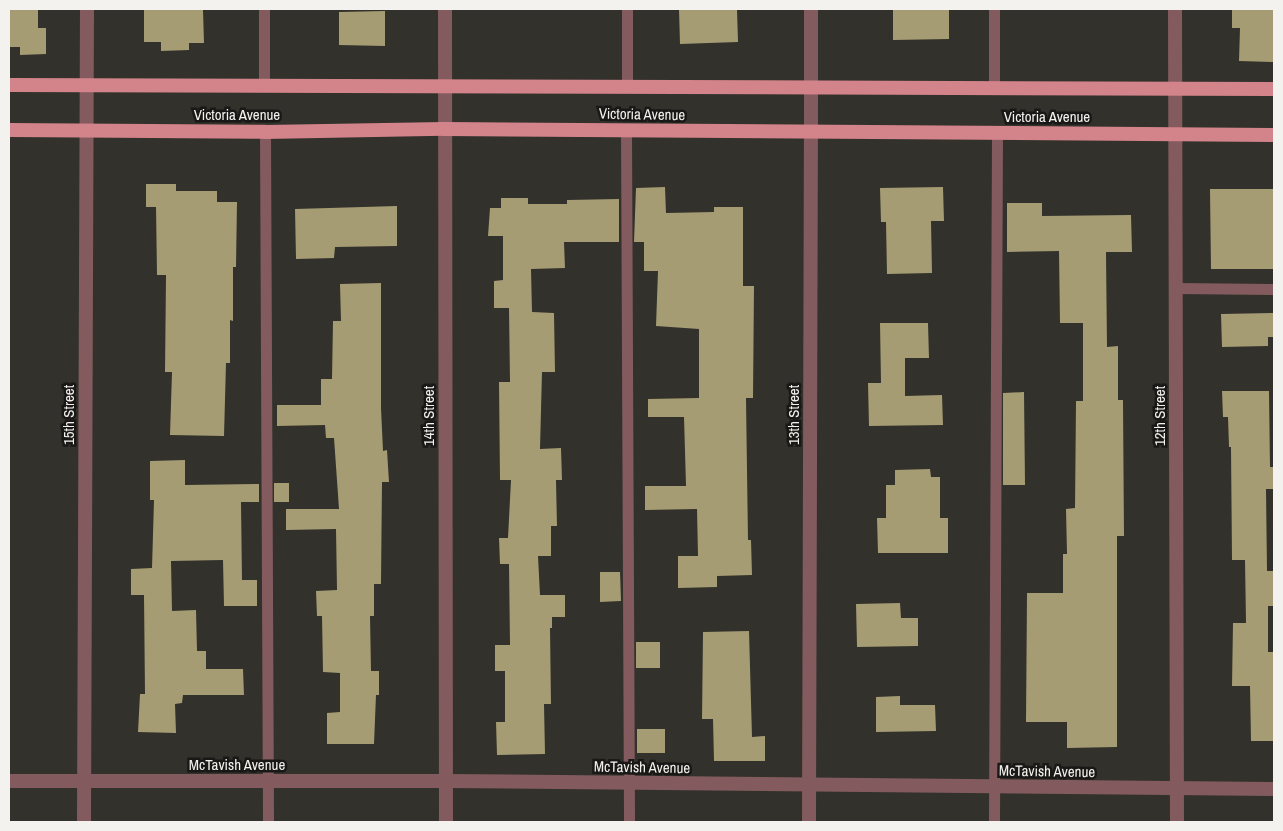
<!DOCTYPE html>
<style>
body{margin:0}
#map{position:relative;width:1283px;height:831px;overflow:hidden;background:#32312b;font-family:"Archivo Narrow",sans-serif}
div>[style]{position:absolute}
.building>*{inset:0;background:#a69c74}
.service>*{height:11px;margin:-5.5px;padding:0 5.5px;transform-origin:5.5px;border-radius:5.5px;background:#835b5e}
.minor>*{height:14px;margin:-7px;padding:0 7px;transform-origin:7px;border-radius:7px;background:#835b5e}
.tertiary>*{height:14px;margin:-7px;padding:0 7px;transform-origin:7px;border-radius:7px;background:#835b5e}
.primary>*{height:14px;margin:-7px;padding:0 7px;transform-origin:7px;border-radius:7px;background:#d3838a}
span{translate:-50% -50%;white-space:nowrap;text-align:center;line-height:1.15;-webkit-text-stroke:5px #191816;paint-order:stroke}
.street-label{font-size:15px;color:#f3f2ee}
.frame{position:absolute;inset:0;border:10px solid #f3f2ee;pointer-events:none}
</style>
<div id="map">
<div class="building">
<div style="clip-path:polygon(9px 9px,38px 9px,38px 28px,46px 28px,46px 54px,20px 55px,20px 47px,9px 47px)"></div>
<div style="clip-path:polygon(679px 9px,737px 9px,738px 42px,680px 44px)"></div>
<div style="clip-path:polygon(893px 9px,949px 9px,949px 39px,893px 40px)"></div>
<div style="clip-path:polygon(1232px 9px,1274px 9px,1274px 62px,1239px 61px,1240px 28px,1232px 28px)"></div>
<div style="clip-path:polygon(144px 10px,203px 10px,204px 43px,189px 43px,189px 50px,161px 51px,161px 42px,144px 42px)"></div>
<div style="clip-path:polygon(385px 11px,385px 46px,339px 45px,339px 12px)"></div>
<div style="clip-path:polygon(146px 184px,176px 184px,176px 191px,217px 191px,217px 202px,237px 202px,236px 267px,233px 267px,233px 321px,230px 320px,230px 363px,226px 363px,224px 436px,170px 435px,172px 372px,165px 372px,166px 275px,157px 275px,156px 207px,146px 207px)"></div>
<div style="clip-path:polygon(665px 187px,666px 213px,714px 212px,714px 207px,743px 207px,743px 286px,754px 286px,753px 398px,746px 398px,748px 540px,751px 540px,752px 575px,717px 576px,717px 587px,678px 588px,678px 556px,698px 556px,697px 509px,645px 510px,645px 486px,686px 486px,684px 417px,648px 417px,648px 399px,699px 398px,699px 329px,656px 326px,658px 271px,644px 271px,644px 242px,634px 242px,636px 188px)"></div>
<div style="clip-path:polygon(943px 187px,944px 221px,931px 221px,932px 273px,887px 274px,886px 222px,881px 222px,880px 188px)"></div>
<div style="clip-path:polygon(1210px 189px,1274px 189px,1274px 269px,1211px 269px)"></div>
<div style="clip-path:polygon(501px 198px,528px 198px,528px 204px,567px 204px,567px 200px,619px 199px,619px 242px,564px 242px,565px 268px,531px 269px,532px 312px,554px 313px,555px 372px,542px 372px,540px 449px,561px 448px,562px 480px,556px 480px,557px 526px,551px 526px,551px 556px,538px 556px,540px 595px,565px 595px,565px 617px,552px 617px,552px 628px,550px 628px,551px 704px,544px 704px,545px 754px,497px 755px,496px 722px,505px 722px,505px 671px,495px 671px,495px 645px,510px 645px,509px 564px,500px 564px,499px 538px,508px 538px,511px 480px,500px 480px,499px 382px,510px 382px,509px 308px,494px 308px,494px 281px,503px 280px,503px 236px,488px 236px,490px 208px,501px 208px)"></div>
<div style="clip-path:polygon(1007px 203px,1042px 203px,1042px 216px,1131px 215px,1132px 252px,1106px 252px,1107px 347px,1118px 346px,1118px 400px,1123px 400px,1124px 536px,1117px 536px,1117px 747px,1067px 748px,1067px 722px,1026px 722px,1027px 593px,1063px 593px,1063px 554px,1067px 554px,1066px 509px,1075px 508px,1076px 401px,1083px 401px,1083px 323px,1060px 323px,1059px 251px,1007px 252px)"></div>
<div style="clip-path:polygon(397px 206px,397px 246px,335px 247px,334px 258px,296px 259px,295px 209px)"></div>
<div style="clip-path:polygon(381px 283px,381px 408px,383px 451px,387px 450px,389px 482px,382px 482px,381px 584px,374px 584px,374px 616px,370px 616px,371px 671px,379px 671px,379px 695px,376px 695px,374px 744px,327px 744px,327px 713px,340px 712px,340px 673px,323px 672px,322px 616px,317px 616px,316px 591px,337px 590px,336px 529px,286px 530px,286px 509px,339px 509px,334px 438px,326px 438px,325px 425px,277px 426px,277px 405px,321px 405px,321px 379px,332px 379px,333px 321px,341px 321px,340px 284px)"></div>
<div style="clip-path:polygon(1274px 313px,1274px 337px,1268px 337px,1268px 346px,1222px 347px,1221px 314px)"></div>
<div style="clip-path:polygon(880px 323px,928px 323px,929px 358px,905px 358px,905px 396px,942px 395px,943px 425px,869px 426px,868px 383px,881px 383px)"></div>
<div style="clip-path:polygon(1222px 391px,1269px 391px,1270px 467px,1274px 467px,1274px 489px,1266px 489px,1267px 571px,1274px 571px,1274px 606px,1268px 606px,1268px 652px,1274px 652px,1274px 741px,1251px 741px,1250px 686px,1232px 686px,1233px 623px,1246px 623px,1245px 560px,1232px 560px,1231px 447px,1229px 447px,1228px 417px,1223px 417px)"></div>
<div style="clip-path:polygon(1024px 392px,1025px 485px,1003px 485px,1003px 393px)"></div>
<div style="clip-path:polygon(185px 460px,185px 485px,259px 484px,259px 502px,241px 502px,242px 580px,257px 580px,257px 606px,224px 606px,223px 560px,171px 561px,172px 611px,196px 610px,197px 651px,206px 651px,206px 669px,243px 669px,244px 695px,183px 695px,182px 703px,175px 704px,176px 733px,138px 732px,140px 694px,145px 694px,144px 595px,131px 595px,131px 569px,152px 568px,154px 500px,150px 500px,150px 461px)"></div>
<div style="clip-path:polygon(930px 469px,931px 477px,940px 477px,940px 518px,948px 518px,948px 553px,878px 553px,877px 518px,886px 518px,886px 485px,895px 485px,895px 470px)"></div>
<div style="clip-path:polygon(274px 483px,289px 483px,289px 502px,274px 502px)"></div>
<div style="clip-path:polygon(600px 572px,620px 572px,621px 601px,600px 602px)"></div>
<div style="clip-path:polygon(900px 603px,901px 618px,918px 618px,918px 646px,857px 647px,856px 604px)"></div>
<div style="clip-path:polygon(749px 631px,752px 737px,765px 736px,765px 761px,714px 761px,713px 719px,702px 719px,703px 632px)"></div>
<div style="clip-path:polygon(636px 642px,660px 642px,660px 668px,636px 668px)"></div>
<div style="clip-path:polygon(900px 696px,900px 705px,935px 705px,936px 731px,876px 732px,876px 697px)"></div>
<div style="clip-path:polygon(637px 729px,665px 729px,665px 753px,637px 753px)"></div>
</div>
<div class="service">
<div style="left:264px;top:85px;width:76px;rotate:-90deg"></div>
<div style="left:627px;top:86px;width:77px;rotate:-90deg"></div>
<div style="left:994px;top:88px;width:79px;rotate:-90deg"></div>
<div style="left:626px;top:130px;width:692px;rotate:89.75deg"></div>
<div style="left:265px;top:132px;width:690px;rotate:89.75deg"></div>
<div style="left:1176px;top:288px;width:98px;rotate:0.6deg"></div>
<div style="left:994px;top:822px;width:689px;rotate:-89.75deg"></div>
</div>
<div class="minor">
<div style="left:445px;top:9px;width:813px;rotate:89.93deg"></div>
<div style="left:1175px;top:9px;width:813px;rotate:89.86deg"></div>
<div style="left:811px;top:88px;width:79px;rotate:-90deg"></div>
<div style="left:9px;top:781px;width:437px"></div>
<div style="left:446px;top:781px;width:828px;rotate:0.55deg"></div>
<div style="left:84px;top:822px;width:813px;rotate:-89.79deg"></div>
</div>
<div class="tertiary">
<div style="left:809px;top:822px;width:734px;rotate:-89.84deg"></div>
</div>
<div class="primary">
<div style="left:9px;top:85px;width:1265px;rotate:0.18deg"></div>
<div style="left:9px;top:130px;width:256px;rotate:0.4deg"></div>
<div style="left:265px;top:132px;width:179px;rotate:-1deg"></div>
<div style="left:444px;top:129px;width:830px;rotate:0.41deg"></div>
</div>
<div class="street-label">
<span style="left:642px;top:114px;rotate:1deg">Victoria Avenue</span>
<span style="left:237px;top:115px">Victoria Avenue</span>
<span style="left:1047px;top:117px">Victoria Avenue</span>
<span style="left:69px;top:415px;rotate:-90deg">15th Street</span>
<span style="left:794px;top:415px;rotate:-90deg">13th Street</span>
<span style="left:429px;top:416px;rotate:-90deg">14th Street</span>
<span style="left:1160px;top:416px;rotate:-90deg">12th Street</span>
<span style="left:237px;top:765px">McTavish Avenue</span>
<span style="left:642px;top:767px;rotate:1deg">McTavish Avenue</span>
<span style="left:1047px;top:771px;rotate:1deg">McTavish Avenue</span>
</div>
<div class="frame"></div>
</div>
